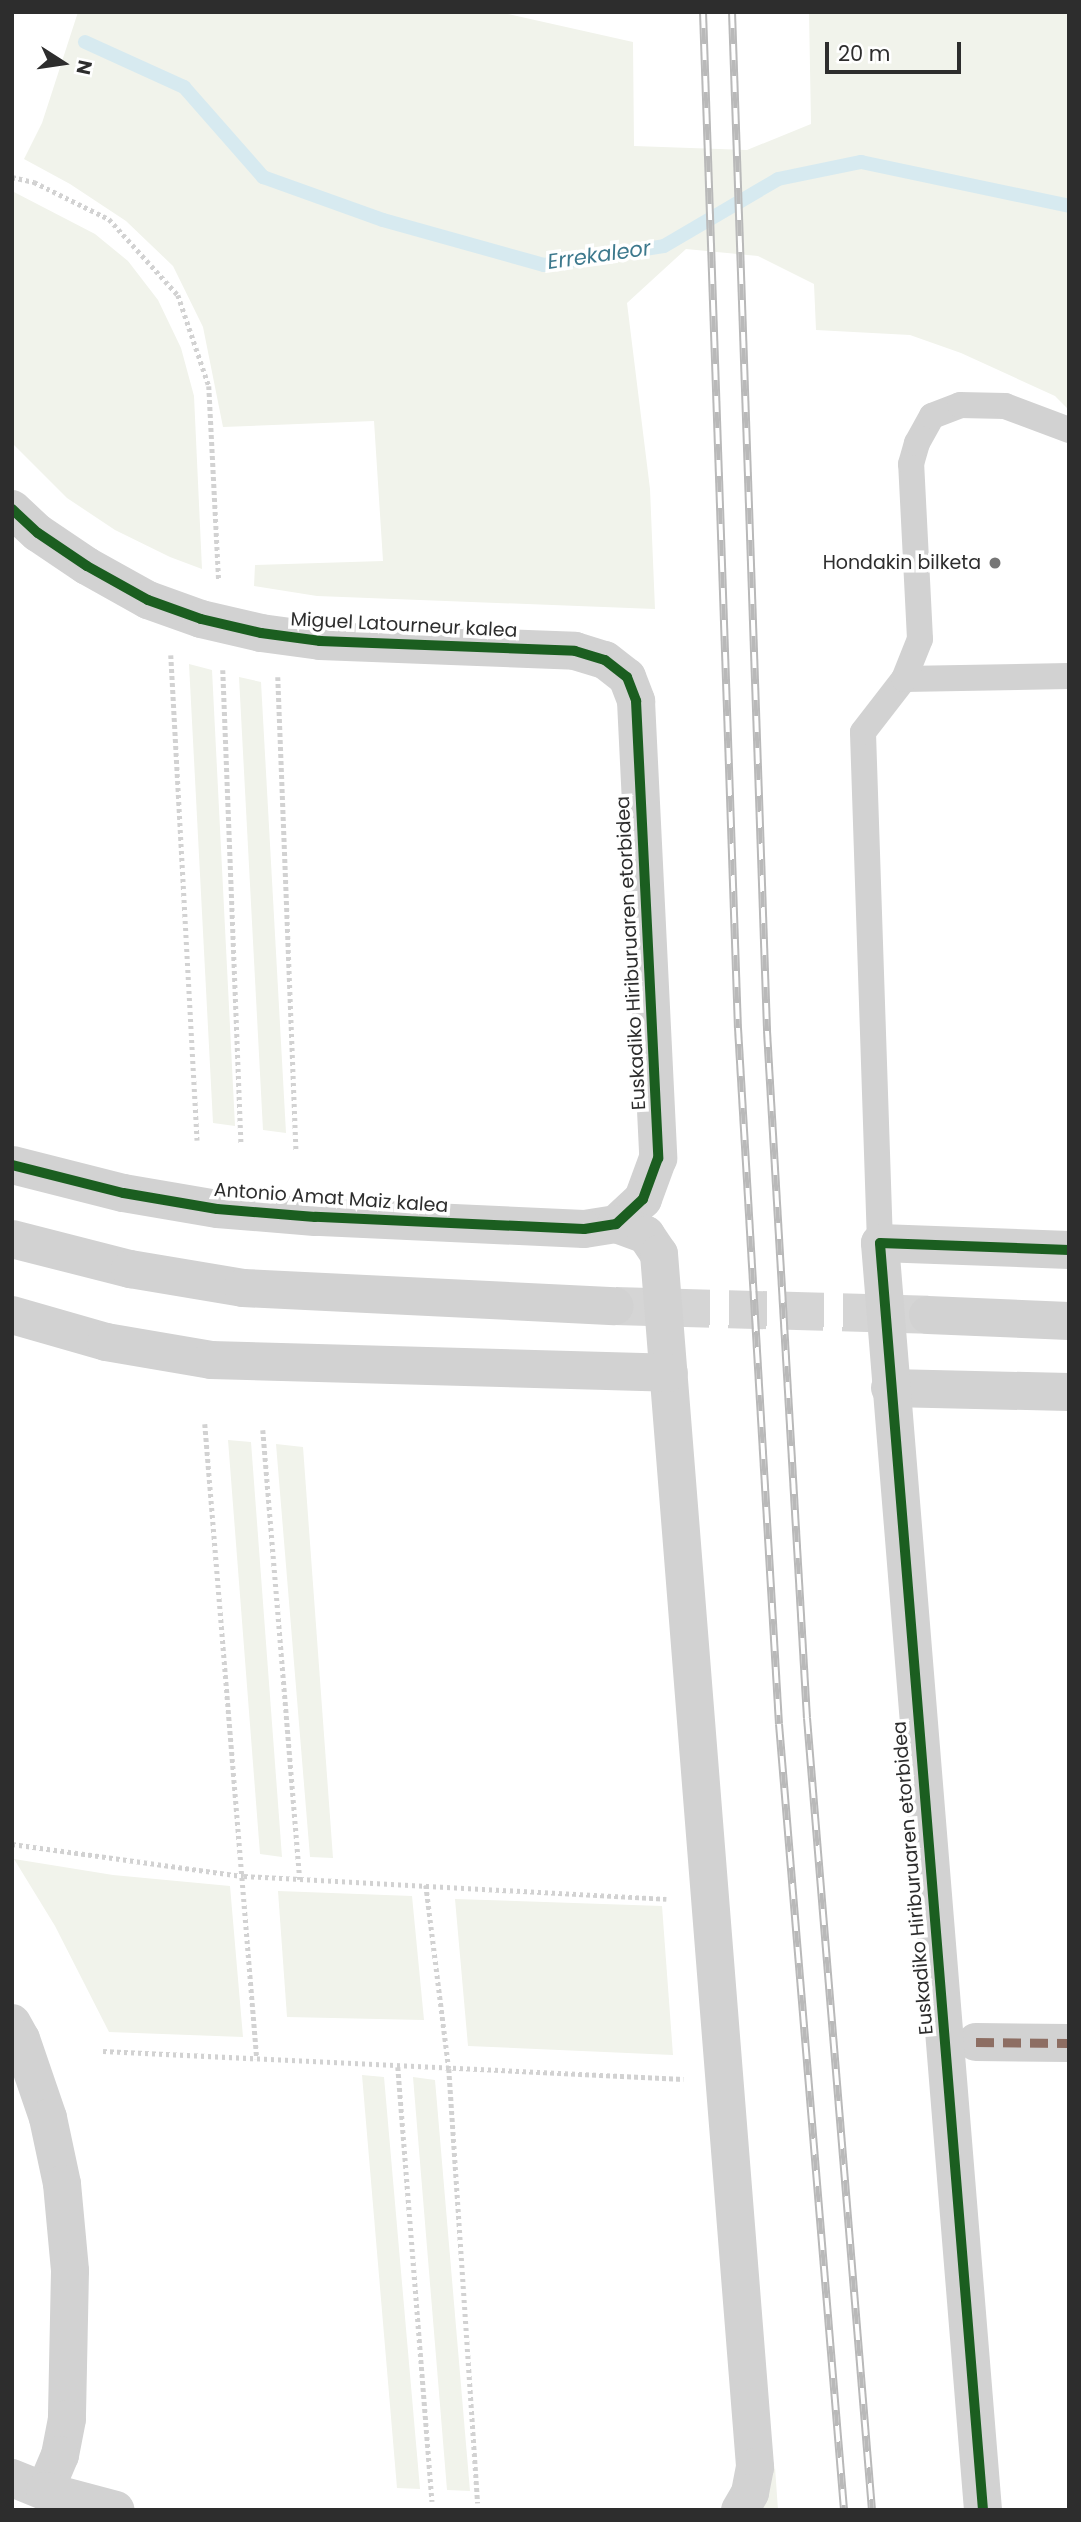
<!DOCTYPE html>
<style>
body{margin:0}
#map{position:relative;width:1081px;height:2522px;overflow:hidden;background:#fff;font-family:Poppins,sans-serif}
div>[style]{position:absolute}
.green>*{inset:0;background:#f1f3eb}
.stream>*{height:14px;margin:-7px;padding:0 7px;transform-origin:7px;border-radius:7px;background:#d7eaf0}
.street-tunnel>*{height:38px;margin-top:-19px;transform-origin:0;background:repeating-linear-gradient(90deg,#d5d5d5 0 38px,transparent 0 57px)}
.path>*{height:4.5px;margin-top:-2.25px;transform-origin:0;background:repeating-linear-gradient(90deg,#d2d2d2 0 3.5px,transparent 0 7px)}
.lane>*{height:26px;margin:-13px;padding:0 13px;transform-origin:13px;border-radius:13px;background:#d2d2d2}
.street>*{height:38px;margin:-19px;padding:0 19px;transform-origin:19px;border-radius:19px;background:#d2d2d2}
.rail>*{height:8px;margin-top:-4px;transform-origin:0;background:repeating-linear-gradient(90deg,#fff 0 16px,#b9b9b9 0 32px);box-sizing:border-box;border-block:2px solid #b9b9b9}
.quiet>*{height:9px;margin-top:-4.5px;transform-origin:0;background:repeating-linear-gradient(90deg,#8d6e63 0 18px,transparent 0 27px)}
.cycleway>*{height:10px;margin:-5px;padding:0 5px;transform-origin:5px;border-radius:5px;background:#1b5e20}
.dots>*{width:19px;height:19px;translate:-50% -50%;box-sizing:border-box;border:4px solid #fff;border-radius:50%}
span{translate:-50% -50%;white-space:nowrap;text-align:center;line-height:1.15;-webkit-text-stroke:7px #fff;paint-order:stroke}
.poi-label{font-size:19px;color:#2d2d2d}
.right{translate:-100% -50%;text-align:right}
.street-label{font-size:19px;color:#2d2d2d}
.water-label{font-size:21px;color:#3d798d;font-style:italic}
.frame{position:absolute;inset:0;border:14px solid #2d2d2d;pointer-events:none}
.north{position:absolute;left:28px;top:28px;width:70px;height:70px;-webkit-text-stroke:5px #fff;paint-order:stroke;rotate:102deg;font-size:19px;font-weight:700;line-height:28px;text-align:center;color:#2d2d2d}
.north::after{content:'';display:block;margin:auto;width:24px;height:32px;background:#2d2d2d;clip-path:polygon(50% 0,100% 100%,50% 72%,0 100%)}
.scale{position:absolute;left:825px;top:42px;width:136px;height:32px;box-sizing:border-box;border:4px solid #2d2d2d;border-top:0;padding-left:9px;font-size:21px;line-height:24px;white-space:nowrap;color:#2d2d2d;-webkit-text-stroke:5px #fff;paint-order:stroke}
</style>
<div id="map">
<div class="green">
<div style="clip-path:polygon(78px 12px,499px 12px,633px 42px,634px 146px,747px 150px,811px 124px,809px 12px,1069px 12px,1069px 410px,1055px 396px,961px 353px,910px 335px,816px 330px,814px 284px,758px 256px,686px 249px,627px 303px,650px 489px,655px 609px,317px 596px,254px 586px,255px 565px,383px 561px,374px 421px,223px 427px,203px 327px,173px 266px,126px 221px,70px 184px,24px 159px,42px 123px)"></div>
<div style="clip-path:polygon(12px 191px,95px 234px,128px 261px,158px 300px,181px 348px,194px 396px,202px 569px,170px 557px,115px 530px,67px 498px,12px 443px)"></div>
<div style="clip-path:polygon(189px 664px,212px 670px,235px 1126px,213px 1123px)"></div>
<div style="clip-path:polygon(239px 677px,261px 682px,286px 1133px,263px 1130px)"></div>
<div style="clip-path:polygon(228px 1440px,251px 1442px,282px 1857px,260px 1854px)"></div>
<div style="clip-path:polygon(276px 1444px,303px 1447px,333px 1858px,310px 1857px)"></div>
<div style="clip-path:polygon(14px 1859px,113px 1875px,230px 1886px,243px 2037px,109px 2032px,55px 1926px)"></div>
<div style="clip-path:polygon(278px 1891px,412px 1896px,424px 2020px,287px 2017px)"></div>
<div style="clip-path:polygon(455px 1899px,662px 1906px,673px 2055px,468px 2046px)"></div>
<div style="clip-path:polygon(362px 2075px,384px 2077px,420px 2489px,397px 2488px)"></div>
<div style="clip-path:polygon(413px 2077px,435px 2080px,470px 2491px,447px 2490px)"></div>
<div style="clip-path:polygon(775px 2467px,778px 2510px,757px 2510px,760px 2505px)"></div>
</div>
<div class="stream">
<div style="left:85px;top:42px;width:109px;rotate:24.4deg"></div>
<div style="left:184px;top:87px;width:120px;rotate:48.7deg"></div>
<div style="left:263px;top:177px;width:127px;rotate:19.7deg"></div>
<div style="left:383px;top:220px;width:167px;rotate:15.6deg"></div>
<div style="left:544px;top:265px;width:121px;rotate:-9deg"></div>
<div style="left:664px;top:246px;width:132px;rotate:-30.4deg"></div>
<div style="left:778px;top:179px;width:85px;rotate:-11.6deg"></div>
<div style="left:861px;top:162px;width:213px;rotate:11.9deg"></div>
</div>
<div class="street-tunnel">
<div style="left:615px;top:1306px;width:313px;rotate:1.6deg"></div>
</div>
<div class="path">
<div style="left:602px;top:12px;width:2px"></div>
<div style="left:12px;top:177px;width:23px;rotate:13deg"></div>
<div style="left:34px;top:182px;width:84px;rotate:26.3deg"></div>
<div style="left:109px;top:219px;width:103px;rotate:47.8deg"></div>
<div style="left:178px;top:295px;width:96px;rotate:71.2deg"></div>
<div style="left:209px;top:386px;width:195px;rotate:87.1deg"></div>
<div style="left:171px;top:655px;width:486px;rotate:86.9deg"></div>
<div style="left:223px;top:670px;width:475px;rotate:87.8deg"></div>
<div style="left:278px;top:677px;width:475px;rotate:87.8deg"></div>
<div style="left:205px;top:1424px;width:637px;rotate:85.32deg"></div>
<div style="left:263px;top:1430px;width:451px;rotate:85.3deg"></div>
<div style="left:12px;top:1844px;width:234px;rotate:7.9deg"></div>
<div style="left:244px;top:1876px;width:423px;rotate:3.1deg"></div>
<div style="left:426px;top:1885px;width:185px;rotate:82.9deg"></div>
<div style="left:449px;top:2069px;width:435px;rotate:86.2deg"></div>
<div style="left:103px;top:2051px;width:581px;rotate:2.76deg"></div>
<div style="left:398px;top:2067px;width:436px;rotate:85.5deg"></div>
</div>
<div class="lane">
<div style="left:904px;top:679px;width:165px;rotate:-1deg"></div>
<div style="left:880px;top:1243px;width:511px;rotate:-91.91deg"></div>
<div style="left:863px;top:732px;width:67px;rotate:-52.3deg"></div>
<div style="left:904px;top:679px;width:43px;rotate:-68.2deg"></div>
<div style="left:920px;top:639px;width:175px;rotate:-92.9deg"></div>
<div style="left:911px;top:464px;width:22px;rotate:-74deg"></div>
<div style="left:917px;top:443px;width:31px;rotate:-61deg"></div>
<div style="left:932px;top:416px;width:30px;rotate:-21deg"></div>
<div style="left:960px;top:405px;width:45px;rotate:1.3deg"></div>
<div style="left:1005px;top:406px;width:68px;rotate:20.6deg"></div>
</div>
<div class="street">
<div style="left:12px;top:509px;width:35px;rotate:43deg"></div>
<div style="left:38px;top:533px;width:59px;rotate:34deg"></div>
<div style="left:87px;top:566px;width:70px;rotate:29.1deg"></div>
<div style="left:148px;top:600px;width:56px;rotate:19.7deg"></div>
<div style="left:201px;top:619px;width:62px;rotate:13.1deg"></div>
<div style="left:261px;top:633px;width:60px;rotate:7.7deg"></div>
<div style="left:320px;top:641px;width:255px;rotate:2.2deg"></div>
<div style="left:575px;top:651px;width:31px;rotate:17deg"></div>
<div style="left:605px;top:660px;width:28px;rotate:38deg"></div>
<div style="left:627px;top:677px;width:26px;rotate:69deg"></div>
<div style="left:636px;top:701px;width:458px;rotate:87.2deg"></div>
<div style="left:658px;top:1158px;width:44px;rotate:110.1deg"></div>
<div style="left:643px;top:1199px;width:37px;rotate:137deg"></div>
<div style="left:616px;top:1224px;width:32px;rotate:171deg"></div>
<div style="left:584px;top:1229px;width:269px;rotate:-177.4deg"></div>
<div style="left:315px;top:1217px;width:98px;rotate:-175.3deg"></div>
<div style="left:217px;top:1209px;width:95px;rotate:-170.3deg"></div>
<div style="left:123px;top:1193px;width:114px;rotate:-165.8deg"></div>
<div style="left:616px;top:1224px;width:32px;rotate:20deg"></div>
<div style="left:646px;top:1235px;width:23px;rotate:56deg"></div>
<div style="left:659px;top:1254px;width:1217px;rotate:85.47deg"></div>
<div style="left:755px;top:2467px;width:26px;rotate:101deg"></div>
<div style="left:750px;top:2493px;width:20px;rotate:120deg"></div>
<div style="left:12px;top:1239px;width:122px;rotate:14.3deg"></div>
<div style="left:130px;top:1269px;width:115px;rotate:9.5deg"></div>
<div style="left:243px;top:1288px;width:372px;rotate:2.8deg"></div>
<div style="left:12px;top:1315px;width:98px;rotate:16deg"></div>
<div style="left:106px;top:1342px;width:107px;rotate:9.7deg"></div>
<div style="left:211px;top:1360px;width:458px;rotate:1.6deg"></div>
<div style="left:928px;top:1315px;width:141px;rotate:2.4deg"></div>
<div style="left:890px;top:1388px;width:179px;rotate:1.3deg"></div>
<div style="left:12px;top:2023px;width:18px;rotate:61deg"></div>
<div style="left:21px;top:2039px;width:83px;rotate:71.1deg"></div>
<div style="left:48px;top:2118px;width:67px;rotate:78deg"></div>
<div style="left:62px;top:2184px;width:87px;rotate:84.7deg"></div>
<div style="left:70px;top:2271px;width:148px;rotate:91.2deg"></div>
<div style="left:67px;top:2419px;width:37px;rotate:101deg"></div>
<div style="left:60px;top:2455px;width:39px;rotate:113deg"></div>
<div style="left:976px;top:2042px;width:93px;rotate:0.6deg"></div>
<div style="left:12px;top:2478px;width:35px;rotate:22deg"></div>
<div style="left:45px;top:2491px;width:73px;rotate:15deg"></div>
<div style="left:983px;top:2510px;width:1271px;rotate:-94.65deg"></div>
<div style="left:880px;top:1243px;width:189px;rotate:2.1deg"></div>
</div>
<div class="rail">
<div style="left:703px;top:12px;width:1017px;rotate:88.03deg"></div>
<div style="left:738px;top:1028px;width:697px;rotate:86.63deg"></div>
<div style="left:779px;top:1724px;width:789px;rotate:85.27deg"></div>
<div style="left:732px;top:12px;width:1020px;rotate:88.03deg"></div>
<div style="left:767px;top:1031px;width:688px;rotate:86.67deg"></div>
<div style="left:807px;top:1718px;width:795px;rotate:85.31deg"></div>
</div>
<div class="quiet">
<div style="left:976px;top:2042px;width:93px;rotate:0.6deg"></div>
</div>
<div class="cycleway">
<div style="left:12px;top:509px;width:35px;rotate:43deg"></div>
<div style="left:38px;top:533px;width:59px;rotate:34deg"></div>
<div style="left:87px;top:566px;width:70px;rotate:29.1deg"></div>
<div style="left:148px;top:600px;width:56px;rotate:19.7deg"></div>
<div style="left:201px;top:619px;width:62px;rotate:13.1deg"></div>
<div style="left:261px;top:633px;width:60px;rotate:7.7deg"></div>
<div style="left:320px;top:641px;width:255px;rotate:2.2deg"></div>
<div style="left:575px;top:651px;width:31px;rotate:17deg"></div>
<div style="left:605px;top:660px;width:28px;rotate:38deg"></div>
<div style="left:627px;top:677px;width:26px;rotate:69deg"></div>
<div style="left:636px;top:701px;width:458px;rotate:87.2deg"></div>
<div style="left:658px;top:1158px;width:44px;rotate:110.1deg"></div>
<div style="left:643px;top:1199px;width:37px;rotate:137deg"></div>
<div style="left:616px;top:1224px;width:32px;rotate:171deg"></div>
<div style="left:584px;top:1229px;width:269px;rotate:-177.4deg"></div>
<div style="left:315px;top:1217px;width:98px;rotate:-175.3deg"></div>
<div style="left:217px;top:1209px;width:95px;rotate:-170.3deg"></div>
<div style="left:123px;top:1193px;width:114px;rotate:-165.8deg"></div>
<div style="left:983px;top:2510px;width:1271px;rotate:-94.65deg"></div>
<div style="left:880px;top:1243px;width:189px;rotate:2.1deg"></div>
</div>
<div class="dots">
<div style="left:995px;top:563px;background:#767676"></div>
</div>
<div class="poi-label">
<span class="right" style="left:981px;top:563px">Hondakin bilketa</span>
</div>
<div class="street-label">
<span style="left:404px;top:625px;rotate:3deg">Miguel Latourneur kalea</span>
<span style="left:631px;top:953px;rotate:-93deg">Euskadiko Hiriburuaren etorbidea</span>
<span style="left:331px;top:1198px;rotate:4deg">Antonio Amat Maiz kalea</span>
<span style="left:913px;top:1878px;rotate:-95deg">Euskadiko Hiriburuaren etorbidea</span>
</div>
<div class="water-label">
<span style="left:599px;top:255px;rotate:-8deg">Errekaleor</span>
</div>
<div class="frame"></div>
<div class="north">N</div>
<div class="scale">20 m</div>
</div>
